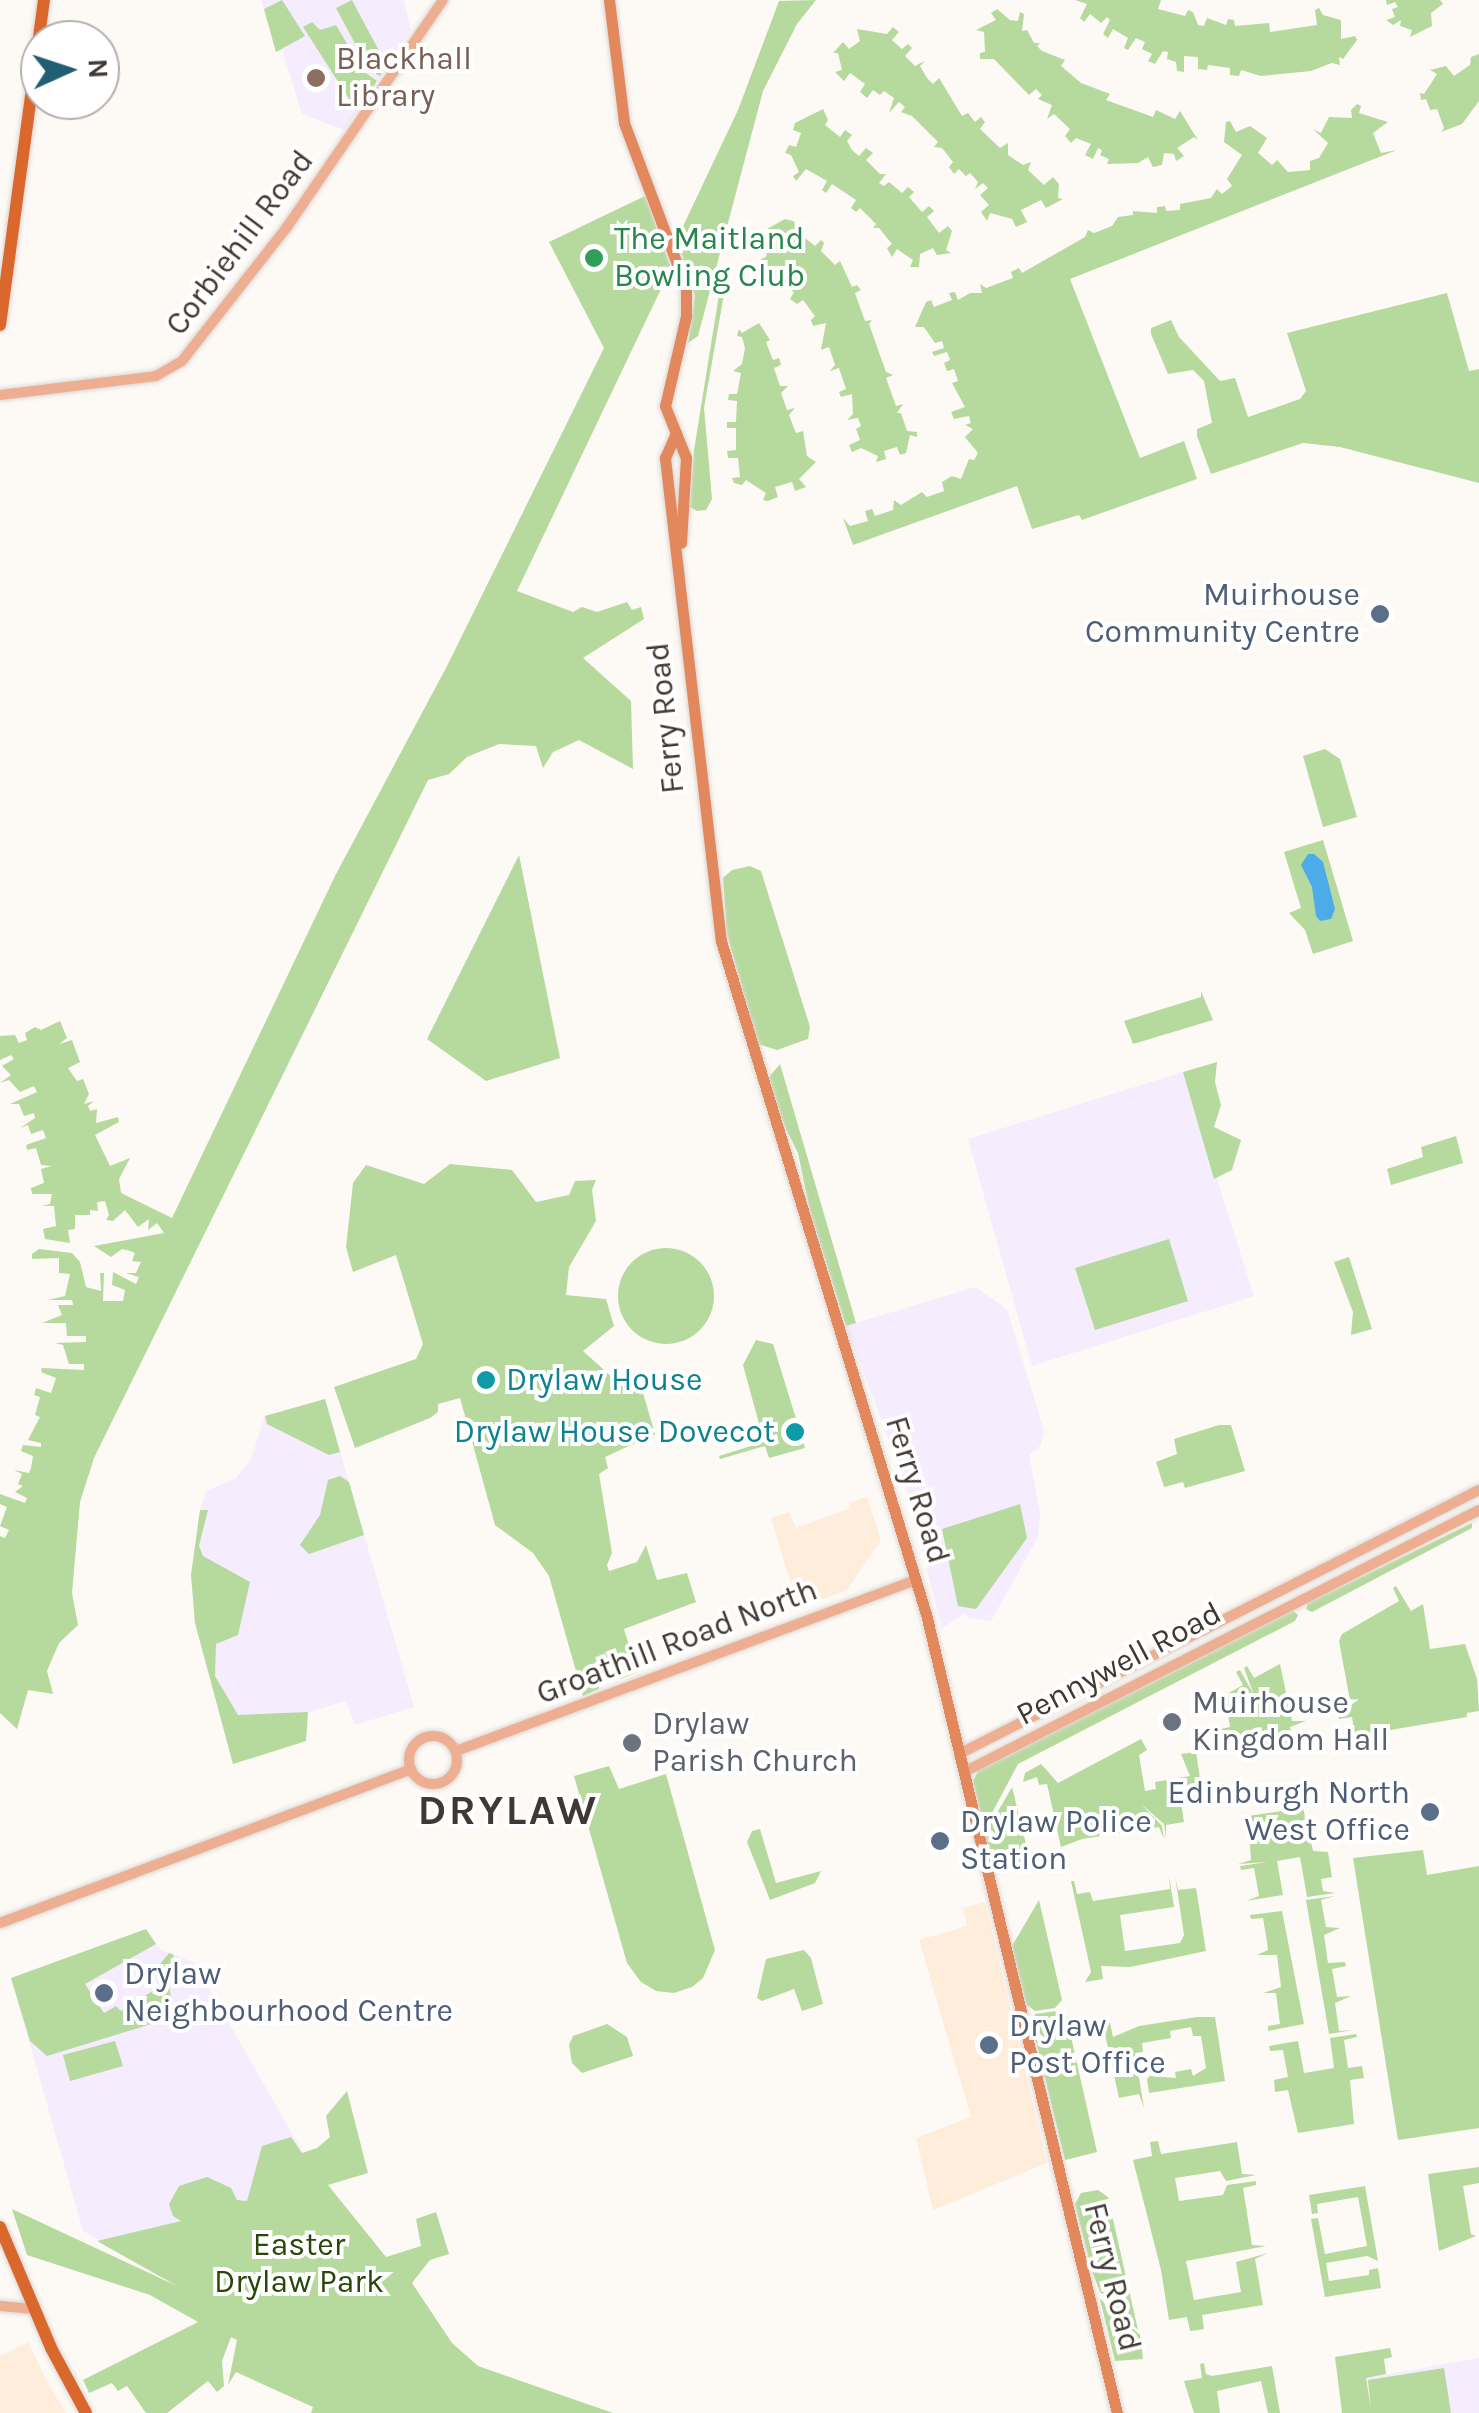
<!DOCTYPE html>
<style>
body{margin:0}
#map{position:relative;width:1479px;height:2413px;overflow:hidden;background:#fdfaf6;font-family:Karla,sans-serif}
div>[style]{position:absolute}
.commercial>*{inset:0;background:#feeddb}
.education>*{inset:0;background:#f5ecfd}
.green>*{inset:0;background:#b6d99d}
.round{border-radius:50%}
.water>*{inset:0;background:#4cacea}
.roads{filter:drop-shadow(0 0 2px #dbd7d3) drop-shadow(0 0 2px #dbd7d3)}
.tertiary>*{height:10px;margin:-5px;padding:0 5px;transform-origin:5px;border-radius:5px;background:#eeae92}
.tertiary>.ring{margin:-5px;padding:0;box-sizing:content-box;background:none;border:10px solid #eeae92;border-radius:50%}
.secondary>*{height:11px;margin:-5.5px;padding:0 5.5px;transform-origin:5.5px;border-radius:5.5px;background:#e3875c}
.primary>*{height:12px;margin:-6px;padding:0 6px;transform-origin:6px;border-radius:6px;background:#da672c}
.dots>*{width:28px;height:28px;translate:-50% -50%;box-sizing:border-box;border:5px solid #fff;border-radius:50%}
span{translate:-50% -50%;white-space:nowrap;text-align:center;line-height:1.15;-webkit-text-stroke:8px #fff;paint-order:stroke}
.education-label{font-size:32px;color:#785e54}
.left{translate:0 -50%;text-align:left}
.leisure-label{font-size:32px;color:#27864d}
.street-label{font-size:32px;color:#3f3933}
.service-label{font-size:32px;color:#4e5e75}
.right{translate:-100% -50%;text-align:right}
.culture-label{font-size:32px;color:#0d838f}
.worship-label{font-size:32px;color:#5b616d}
.park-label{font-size:32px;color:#294708}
.district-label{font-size:42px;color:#3f3933;font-weight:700;letter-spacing:2.5px}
.north{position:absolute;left:20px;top:20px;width:100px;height:100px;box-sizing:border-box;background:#fff;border:2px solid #b2b0ad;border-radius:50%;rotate:87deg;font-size:28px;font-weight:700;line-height:40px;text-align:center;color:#3f3933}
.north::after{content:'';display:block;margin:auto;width:35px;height:45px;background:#205e74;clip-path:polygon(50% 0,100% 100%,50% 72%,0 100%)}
</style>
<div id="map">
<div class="commercial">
<div style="clip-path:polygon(867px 1497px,881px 1540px,847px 1590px,798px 1608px,771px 1518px,789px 1512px,796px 1528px,851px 1508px,850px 1502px)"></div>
<div style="clip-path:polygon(985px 1902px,1047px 2163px,933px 2210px,916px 2138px,971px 2117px,919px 1940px,967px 1926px,963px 1908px)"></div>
<div style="clip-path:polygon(28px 2342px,46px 2379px,66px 2413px,0 2413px,0 2356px)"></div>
</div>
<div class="education">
<div style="clip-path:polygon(261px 0,404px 0,411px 30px,344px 130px,302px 114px,282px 50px,276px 52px)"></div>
<div style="clip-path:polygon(1183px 1072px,1254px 1296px,1032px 1366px,968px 1139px)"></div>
<div style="clip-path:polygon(975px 1287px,1007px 1309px,1044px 1431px,1041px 1445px,1029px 1455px,1040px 1513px,1038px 1537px,991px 1621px,969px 1618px,965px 1613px,942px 1628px,904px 1480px,846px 1326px)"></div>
<div style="clip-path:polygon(325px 1399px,414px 1707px,355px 1725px,346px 1701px,312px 1711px,308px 1713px,306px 1741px,233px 1764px,195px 1623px,191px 1575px,200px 1510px,206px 1491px,236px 1478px,251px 1459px,265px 1416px)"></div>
<div style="clip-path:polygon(146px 1929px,161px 1950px,194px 1962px,322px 2186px,101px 2241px,83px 2231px,11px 1978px)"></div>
<div style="clip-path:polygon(1479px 2358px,1479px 2413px,1371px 2413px,1366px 2378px)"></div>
</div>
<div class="green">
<div style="clip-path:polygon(282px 0,305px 36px,276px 52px,264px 9px)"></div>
<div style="clip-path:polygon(352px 0,387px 66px,380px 76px,376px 74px,379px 67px,368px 68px,336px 8px)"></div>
<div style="clip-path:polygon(816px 0,797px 24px,763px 91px,698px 336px,688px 343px,695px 296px,677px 239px,738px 110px,779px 1px)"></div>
<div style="clip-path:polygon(1075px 0,1161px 0,1158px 9px,1185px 16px,1188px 10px,1193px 12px,1198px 25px,1204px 26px,1207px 18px,1226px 25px,1228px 19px,1234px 20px,1235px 26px,1269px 23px,1270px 32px,1317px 25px,1315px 10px,1319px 8px,1323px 15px,1341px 20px,1341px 39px,1355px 36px,1357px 40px,1343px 59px,1339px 57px,1340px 65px,1332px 63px,1311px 71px,1261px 76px,1241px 70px,1239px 76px,1230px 75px,1230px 68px,1208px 65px,1207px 70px,1198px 69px,1198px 57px,1184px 56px,1184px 72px,1177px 71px,1176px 62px,1167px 59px,1168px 52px,1163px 51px,1155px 64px,1148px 61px,1152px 54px,1142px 49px,1145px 42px,1136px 38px,1128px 50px,1124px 48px,1128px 38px,1113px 29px,1108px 38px,1103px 34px,1110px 20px,1107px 17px,1101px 23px,1090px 14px,1084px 22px,1080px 18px,1087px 4px)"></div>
<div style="clip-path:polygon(1440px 0,1443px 4px,1431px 13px,1432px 26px,1410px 37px,1412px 30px,1400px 26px,1401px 20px,1393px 25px,1386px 20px,1395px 17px,1392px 9px,1398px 7px,1395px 2px,1387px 5px,1386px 0)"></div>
<div style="clip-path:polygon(997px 9px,1010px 20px,1018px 21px,1020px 12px,1024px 14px,1022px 31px,1027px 30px,1034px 43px,1040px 43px,1037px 46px,1042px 51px,1065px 60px,1061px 66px,1081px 83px,1110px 94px,1106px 100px,1153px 117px,1156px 110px,1175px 119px,1180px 111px,1198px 140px,1194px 137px,1177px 148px,1184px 156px,1176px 161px,1174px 154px,1164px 153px,1162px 165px,1153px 167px,1148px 157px,1138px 163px,1107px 164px,1109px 159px,1100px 155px,1102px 150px,1098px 148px,1093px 159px,1085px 155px,1091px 144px,1076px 138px,1071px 143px,1065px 136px,1070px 129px,1054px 114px,1047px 119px,1052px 105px,1038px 99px,1042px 95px,1036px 89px,1029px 95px,994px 59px,980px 59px,980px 53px,985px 52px,984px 32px,976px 30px,996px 20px,991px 13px)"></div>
<div style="clip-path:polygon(312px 22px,320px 30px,336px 25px,363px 71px,377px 81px,357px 111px,303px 27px)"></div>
<div style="clip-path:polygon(893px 27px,899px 32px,892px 40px,902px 49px,908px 44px,912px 48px,905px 56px,915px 66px,925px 61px,920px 66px,927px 78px,933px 84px,939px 78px,962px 116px,968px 113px,975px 122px,981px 117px,985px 122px,980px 129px,1000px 148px,1008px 143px,1008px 155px,1023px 165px,1031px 162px,1028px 170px,1044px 185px,1053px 177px,1059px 184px,1058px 198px,1063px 199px,1046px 208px,1041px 200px,1021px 210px,1027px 222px,1016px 227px,1012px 219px,990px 213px,987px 221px,981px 212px,989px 205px,980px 195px,988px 188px,983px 183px,975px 189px,978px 182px,970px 173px,966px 176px,959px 169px,954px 174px,949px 167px,953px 162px,942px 148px,934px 147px,938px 142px,912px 116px,901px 112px,905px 107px,899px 102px,889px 113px,894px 98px,884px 91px,880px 95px,873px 90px,867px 98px,860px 92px,865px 84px,850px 73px,844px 81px,835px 72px,842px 70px,838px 53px,833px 53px,843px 42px,849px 49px,860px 41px,857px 29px,887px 34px)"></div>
<div style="clip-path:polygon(1479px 54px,1479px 101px,1462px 124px,1441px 132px,1444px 128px,1437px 109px,1430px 110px,1426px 99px,1421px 100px,1420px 93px,1424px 94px,1437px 74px,1430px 70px,1446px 66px,1454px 76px,1470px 65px,1471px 57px)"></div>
<div style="clip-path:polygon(1357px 104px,1361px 106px,1359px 113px,1388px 122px,1373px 133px,1381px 153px,1397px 150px,1070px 279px,1140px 458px,1184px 441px,1197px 479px,1082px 520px,1079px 515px,1032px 529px,1017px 486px,853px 545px,843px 518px,850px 526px,868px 521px,865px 511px,872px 509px,875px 516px,893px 510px,894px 500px,901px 505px,922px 492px,927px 497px,944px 491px,942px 482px,952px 476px,961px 479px,969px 459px,974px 460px,978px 453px,965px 437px,973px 429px,965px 425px,971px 423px,969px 416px,954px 419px,951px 412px,965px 407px,952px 383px,958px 381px,954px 369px,947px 371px,944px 363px,950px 360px,947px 352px,934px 356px,932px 352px,944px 348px,942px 341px,935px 343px,924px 327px,915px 327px,926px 302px,931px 300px,934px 307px,952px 300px,949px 293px,955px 292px,958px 300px,970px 293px,982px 293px,980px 284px,986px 288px,1013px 278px,1011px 272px,1019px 268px,1022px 273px,1085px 237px,1088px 230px,1094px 233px,1112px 226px,1118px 217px,1133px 215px,1133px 211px,1157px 213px,1157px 207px,1165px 206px,1166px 211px,1180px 210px,1180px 204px,1211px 198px,1217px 189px,1222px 194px,1232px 186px,1227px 179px,1242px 155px,1224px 142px,1226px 122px,1230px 121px,1236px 132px,1250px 126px,1267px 138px,1258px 153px,1272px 165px,1277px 160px,1288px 172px,1310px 170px,1310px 161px,1319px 158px,1328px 143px,1313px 129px,1321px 133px,1329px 117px,1352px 118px,1351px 110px)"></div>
<div style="clip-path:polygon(823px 109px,828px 120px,825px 125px,840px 137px,845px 130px,852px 135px,847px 141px,852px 150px,859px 156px,866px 148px,873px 153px,866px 160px,880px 174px,886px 174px,879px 183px,884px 186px,889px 182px,902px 193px,908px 187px,914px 192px,909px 197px,922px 212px,929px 206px,934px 211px,927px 217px,939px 233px,948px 226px,952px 231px,946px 250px,951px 253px,937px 255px,933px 248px,920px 254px,919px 267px,910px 267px,913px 260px,897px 249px,892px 257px,887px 248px,892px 244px,879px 228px,873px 228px,876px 224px,860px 208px,856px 212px,851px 208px,856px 200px,832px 184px,826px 193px,822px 190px,827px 181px,806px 169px,796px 181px,793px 176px,799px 172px,791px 155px,785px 153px,789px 145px,796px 147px,801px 133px,793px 130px,795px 123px)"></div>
<div style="clip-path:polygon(645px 196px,671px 268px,517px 591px,573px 612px,582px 607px,597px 612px,627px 602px,632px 610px,641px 607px,644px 619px,583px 658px,631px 701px,633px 769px,579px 740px,553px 752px,543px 768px,536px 746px,499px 744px,467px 757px,449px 774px,428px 780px,94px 1458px,80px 1502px,72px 1593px,78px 1625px,59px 1643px,47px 1671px,53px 1694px,28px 1690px,17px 1729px,0 1713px,0 1536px,5px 1538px,9px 1530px,0 1526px,7px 1507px,0 1504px,0 1494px,25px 1503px,27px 1498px,15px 1492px,23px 1486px,18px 1484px,22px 1474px,14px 1470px,29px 1473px,31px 1468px,33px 1456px,21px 1451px,23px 1445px,41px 1447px,41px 1443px,28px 1440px,40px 1417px,35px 1415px,40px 1397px,34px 1395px,36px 1388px,51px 1393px,56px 1378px,41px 1372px,42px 1368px,84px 1370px,84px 1364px,69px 1364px,63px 1345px,55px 1343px,86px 1342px,86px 1336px,67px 1336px,66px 1323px,42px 1323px,62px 1315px,58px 1305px,73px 1305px,72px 1300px,48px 1300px,65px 1296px,70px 1274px,59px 1273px,59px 1258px,32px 1259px,32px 1254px,39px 1249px,72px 1253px,80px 1262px,86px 1287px,101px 1291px,100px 1273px,104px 1273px,103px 1301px,123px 1301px,125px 1290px,112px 1285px,113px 1272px,136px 1284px,139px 1277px,126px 1273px,136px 1273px,141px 1262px,132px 1261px,135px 1253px,130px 1251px,122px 1249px,111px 1257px,94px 1246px,164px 1233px,157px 1223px,148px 1230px,149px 1219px,138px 1227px,125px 1210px,113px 1221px,106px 1220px,109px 1215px,105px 1201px,97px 1202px,98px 1211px,90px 1210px,90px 1215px,75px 1215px,75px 1229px,68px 1230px,70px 1243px,45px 1239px,43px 1229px,56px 1226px,54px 1206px,42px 1206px,50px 1204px,52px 1194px,32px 1194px,31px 1188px,44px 1183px,41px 1169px,52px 1166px,41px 1165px,36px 1148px,27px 1150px,26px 1145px,46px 1138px,43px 1130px,31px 1134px,28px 1125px,20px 1128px,35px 1118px,34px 1113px,24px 1116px,19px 1104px,10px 1104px,37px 1092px,34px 1086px,20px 1092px,9px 1080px,0 1083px,11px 1075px,2px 1066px,14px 1059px,11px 1055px,0 1060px,0 1036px,15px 1035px,19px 1043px,27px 1040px,25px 1033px,35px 1027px,41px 1030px,60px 1021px,67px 1038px,59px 1044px,72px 1040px,80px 1062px,68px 1068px,77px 1081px,83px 1079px,89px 1094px,84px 1104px,94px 1101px,88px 1106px,90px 1111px,97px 1109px,96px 1123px,118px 1117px,119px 1122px,95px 1135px,110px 1166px,130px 1158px,119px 1179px,121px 1193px,172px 1218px,335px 876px,447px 666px,604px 348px,549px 242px)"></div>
<div style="clip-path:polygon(785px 219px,793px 221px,803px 230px,800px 234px,815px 246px,821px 240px,824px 243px,821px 251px,835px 265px,840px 261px,852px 287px,857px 285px,861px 290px,855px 293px,865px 321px,872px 320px,869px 324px,886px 372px,893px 375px,886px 378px,896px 406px,903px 404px,897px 413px,901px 413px,907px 431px,917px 432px,917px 437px,910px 435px,906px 453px,900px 455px,897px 447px,884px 451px,886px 459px,876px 462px,878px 456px,861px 448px,852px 452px,849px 445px,860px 440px,856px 429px,861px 426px,858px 418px,847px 420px,853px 414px,852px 394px,841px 397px,839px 392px,846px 389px,839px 368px,830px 371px,835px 365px,829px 347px,821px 350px,826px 323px,813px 326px,811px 320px,815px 316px,803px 300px,797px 304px,790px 299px,794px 292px,780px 282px,774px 290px,767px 284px,773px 280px,761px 259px,766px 257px,771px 235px,765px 230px)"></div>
<div style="clip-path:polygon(722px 276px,727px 277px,704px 408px,712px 499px,706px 510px,697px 511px,690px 507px,694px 450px)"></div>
<div style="clip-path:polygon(1447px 293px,1469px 371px,1479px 369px,1479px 483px,1340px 447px,1303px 443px,1211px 474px,1197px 436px,1197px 429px,1212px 423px,1204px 381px,1193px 370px,1168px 374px,1151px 334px,1151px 328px,1171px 320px,1179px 337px,1220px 381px,1235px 378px,1248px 417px,1300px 399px,1306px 391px,1287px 333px)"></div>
<div style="clip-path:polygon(759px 323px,770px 340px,766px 342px,773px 360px,779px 358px,781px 365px,774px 368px,780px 386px,788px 386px,781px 393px,787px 410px,795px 408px,789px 415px,796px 433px,803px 431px,807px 456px,816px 462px,799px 479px,806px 487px,795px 491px,792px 482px,775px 487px,778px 497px,768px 501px,763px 500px,766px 493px,746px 480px,742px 485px,734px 483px,732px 478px,740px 477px,738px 458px,728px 458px,727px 451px,736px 450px,736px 428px,727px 428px,727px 422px,736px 422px,737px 401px,728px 400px,729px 394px,737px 394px,741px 373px,733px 371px,742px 364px,745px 348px,742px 337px,737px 336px,739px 329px,742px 333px)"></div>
<div style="clip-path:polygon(1325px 749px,1340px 759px,1357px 817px,1323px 827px,1303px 756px)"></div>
<div style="clip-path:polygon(1323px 840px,1353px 941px,1313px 954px,1305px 930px,1289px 913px,1301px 908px,1284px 852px)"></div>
<div style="clip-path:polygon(519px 855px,560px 1058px,486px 1081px,427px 1039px)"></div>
<div style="clip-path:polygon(750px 866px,761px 871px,810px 1027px,808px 1039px,777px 1050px,758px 1044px,727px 934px,723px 878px,732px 870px)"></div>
<div style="clip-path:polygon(1201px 991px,1213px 1020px,1133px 1044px,1124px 1021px,1201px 997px)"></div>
<div style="clip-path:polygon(1217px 1062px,1215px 1082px,1221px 1105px,1214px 1127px,1241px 1140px,1232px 1170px,1214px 1179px,1183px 1072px)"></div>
<div style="clip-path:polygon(780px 1064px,856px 1323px,846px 1326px,810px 1211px,798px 1153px,784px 1125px,769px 1077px)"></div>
<div style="clip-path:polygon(1456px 1136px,1463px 1163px,1391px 1185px,1387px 1169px,1423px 1157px,1421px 1147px)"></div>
<div style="clip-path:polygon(450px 1164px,512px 1170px,536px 1202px,569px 1195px,575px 1181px,596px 1180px,592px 1190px,596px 1221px,569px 1267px,566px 1295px,606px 1299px,614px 1326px,583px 1351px,624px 1388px,643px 1393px,655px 1434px,605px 1457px,608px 1468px,599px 1474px,612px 1553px,607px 1565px,609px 1571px,637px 1562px,646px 1545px,657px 1580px,687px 1573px,696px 1602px,624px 1629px,637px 1672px,621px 1679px,612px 1666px,599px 1667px,599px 1689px,583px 1696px,549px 1576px,533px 1553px,495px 1525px,460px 1398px,438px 1404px,438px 1412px,430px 1418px,355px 1448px,334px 1387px,416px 1359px,423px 1344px,396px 1255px,353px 1272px,346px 1247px,353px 1183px,366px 1165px,424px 1184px)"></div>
<div style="clip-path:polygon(1169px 1239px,1188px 1301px,1095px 1330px,1075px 1268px)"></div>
<div class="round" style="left:618px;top:1248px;width:96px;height:96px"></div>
<div style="clip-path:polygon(1349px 1257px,1372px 1329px,1351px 1335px,1353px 1312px,1334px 1262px)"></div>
<div style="clip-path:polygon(756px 1340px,773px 1344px,805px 1448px,769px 1458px,765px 1446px,720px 1459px,719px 1456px,764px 1442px,743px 1365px)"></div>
<div style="clip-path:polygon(325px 1399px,340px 1452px,329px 1455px,267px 1424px,265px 1416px)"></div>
<div style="clip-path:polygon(1219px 1425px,1231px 1425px,1245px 1471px,1185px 1488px,1183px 1482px,1164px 1487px,1156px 1462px,1177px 1454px,1174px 1439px)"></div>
<div style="clip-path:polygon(340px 1476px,349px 1482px,364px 1535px,309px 1554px,300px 1545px,320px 1515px,328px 1480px)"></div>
<div style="clip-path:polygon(1020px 1504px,1027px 1538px,976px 1609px,958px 1606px,942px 1529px)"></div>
<div style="clip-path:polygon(200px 1510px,208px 1510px,199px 1546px,203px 1556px,250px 1582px,238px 1635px,216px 1644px,215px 1676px,238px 1715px,308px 1712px,306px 1741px,233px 1764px,195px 1623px,191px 1575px)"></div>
<div style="clip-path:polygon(1472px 1523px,1472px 1528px,1312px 1612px,1306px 1609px,1308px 1603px)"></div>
<div style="clip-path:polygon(1396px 1586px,1411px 1611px,1423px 1604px,1430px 1649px,1465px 1644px,1477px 1679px,1479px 1711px,1467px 1713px,1467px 1717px,1355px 1736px,1352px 1717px,1339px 1719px,1337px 1709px,1351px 1706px,1339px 1641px,1342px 1634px,1399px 1601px,1393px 1588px)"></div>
<div style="clip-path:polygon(1293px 1611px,1298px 1615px,1295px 1621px,1018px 1764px,984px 1828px,973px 1781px,978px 1771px)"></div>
<div style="clip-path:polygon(1280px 1664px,1292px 1721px,1306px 1721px,1290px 1727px,1293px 1745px,1237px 1754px,1234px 1736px,1217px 1735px,1216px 1730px,1230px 1727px,1225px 1695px,1243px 1685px,1236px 1672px,1240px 1670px,1254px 1695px,1244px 1668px,1247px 1666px,1254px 1678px)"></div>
<div style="clip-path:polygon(1141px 1739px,1147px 1750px,1139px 1755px,1145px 1791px,1156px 1789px,1155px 1782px,1190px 1776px,1181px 1754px,1196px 1752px,1201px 1785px,1179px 1790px,1184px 1822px,1166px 1825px,1166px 1839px,1164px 1824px,1141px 1804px,1162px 1826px,1164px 1839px,1159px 1827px,1082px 1839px,1061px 1847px,1047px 1784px,1039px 1785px,1037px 1777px,1023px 1782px,1025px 1773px,1041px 1764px,1058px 1783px)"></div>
<div style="clip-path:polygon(609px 1766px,619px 1789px,666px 1774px,715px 1950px,703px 1978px,692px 1987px,674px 1993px,656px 1991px,641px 1982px,627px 1963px,574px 1776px)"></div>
<div style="clip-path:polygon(1012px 1787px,1031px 1865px,991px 1857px,985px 1834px)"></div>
<div style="clip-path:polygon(1303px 1808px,1313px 1851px,1328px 1852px,1332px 1877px,1321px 1879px,1323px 1891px,1335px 1893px,1307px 1897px,1300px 1857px,1277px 1861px,1283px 1895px,1246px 1901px,1259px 1896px,1254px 1868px,1241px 1870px,1240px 1866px,1268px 1862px,1238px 1864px,1251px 1860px,1248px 1816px)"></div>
<div style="clip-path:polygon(760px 1829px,776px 1883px,821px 1871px,815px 1883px,770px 1900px,747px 1842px,752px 1831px)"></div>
<div style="clip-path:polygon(1423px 1850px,1427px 1875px,1479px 1866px,1479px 2128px,1398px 2140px,1353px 1858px)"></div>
<div style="clip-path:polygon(1169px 1876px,1174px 1907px,1120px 1915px,1125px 1951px,1180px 1943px,1184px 1935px,1175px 1876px,1178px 1890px,1196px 1888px,1206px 1951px,1130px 1967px,1101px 1966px,1103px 1979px,1085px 1982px,1091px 1972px,1071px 1881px,1074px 1881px,1077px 1894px,1090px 1892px,1093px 1901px,1170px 1889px)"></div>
<div style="clip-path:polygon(1335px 1896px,1321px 1900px,1326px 1927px,1340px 1928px,1324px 1935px,1328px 1963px,1345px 1962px,1346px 1966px,1332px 1969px,1337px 1997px,1351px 1996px,1335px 2003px,1339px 2031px,1353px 2030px,1329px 2034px,1306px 1900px)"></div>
<div style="clip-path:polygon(1039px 1900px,1062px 2000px,1055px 2008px,1035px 2011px,1026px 2004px,1012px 1946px)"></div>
<div style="clip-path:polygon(1282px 1911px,1304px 2024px,1268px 2031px,1268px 2026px,1280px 2024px,1276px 1993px,1263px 1993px,1281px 1987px,1277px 1955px,1257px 1955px,1268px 1950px,1267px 1942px,1263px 1918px,1251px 1919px,1250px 1915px)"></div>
<div style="clip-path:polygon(146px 1929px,156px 1944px,85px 1984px,104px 2013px,116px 2006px,121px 2011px,162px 1985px,155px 1970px,169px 1953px,174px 1955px,167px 1972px,174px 2017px,47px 2056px,30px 2041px,11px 1978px)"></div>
<div style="clip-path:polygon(804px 1950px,811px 1958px,823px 2004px,802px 2011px,794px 1989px,762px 2001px,757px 1998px,766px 1959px)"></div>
<div style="clip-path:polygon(1057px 2011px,1066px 2015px,1097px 2152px,1065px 2160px,1032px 2025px,1035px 2014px)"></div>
<div style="clip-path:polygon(1197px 2017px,1215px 2017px,1225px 2081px,1149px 2093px,1147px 2079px,1150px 2076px,1176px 2078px,1175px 2072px,1191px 2069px,1193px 2076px,1206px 2068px,1201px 2036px,1193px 2036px,1191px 2027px,1170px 2031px,1171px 2038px,1142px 2043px,1143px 2052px,1135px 2053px,1144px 2108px,1139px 2094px,1119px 2098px,1105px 2034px,1098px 2025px,1110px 2023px,1113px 2037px,1139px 2026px)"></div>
<div style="clip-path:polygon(607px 2024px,627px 2037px,633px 2056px,582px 2073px,572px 2063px,569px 2045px,573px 2036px)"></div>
<div style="clip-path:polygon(1356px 2034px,1357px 2037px,1344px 2040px,1348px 2068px,1362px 2066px,1364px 2078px,1350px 2080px,1354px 2124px,1298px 2133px,1288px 2090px,1275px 2092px,1274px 2080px,1288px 2077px,1283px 2050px,1270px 2051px,1269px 2046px,1298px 2041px,1304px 2073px,1334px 2068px,1330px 2038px)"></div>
<div style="clip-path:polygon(115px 2041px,123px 2066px,70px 2081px,63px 2055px)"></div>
<div style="clip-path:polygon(347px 2091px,368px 2173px,328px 2185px,386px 2257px,421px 2246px,416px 2219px,436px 2212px,449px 2254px,430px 2260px,412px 2283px,452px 2343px,478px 2366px,613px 2413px,311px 2413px,313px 2407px,236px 2372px,228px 2385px,237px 2340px,231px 2337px,222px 2361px,224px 2386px,217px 2392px,208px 2381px,167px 2413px,146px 2413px,127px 2386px,118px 2391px,112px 2383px,89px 2393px,83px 2380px,198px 2322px,150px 2295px,27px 2255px,12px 2209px,177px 2286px,97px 2241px,181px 2221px,173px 2216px,169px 2204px,179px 2186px,207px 2177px,231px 2188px,237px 2200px,247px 2201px,262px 2146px,291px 2137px,302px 2153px,317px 2148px,330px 2137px,326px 2116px)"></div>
<div style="clip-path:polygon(1158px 2141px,1161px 2154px,1237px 2142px,1242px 2174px,1256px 2175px,1226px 2181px,1220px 2171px,1175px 2178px,1179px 2201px,1223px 2195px,1227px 2185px,1256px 2181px,1256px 2185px,1243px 2188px,1252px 2245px,1266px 2246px,1186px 2261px,1194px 2300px,1241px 2292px,1236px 2262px,1268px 2253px,1255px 2259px,1263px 2305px,1202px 2315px,1204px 2329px,1198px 2330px,1190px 2331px,1187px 2317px,1169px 2320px,1161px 2270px,1133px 2160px,1152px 2156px,1150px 2142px)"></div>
<div style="clip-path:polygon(1479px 2167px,1479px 2183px,1463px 2186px,1471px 2234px,1476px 2236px,1439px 2251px,1428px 2174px)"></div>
<div style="clip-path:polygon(1365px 2186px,1378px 2261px,1367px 2256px,1326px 2263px,1329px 2281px,1369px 2275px,1369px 2270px,1378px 2268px,1381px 2288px,1325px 2297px,1311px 2219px,1318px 2218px,1325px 2254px,1367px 2246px,1358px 2197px,1317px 2204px,1318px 2213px,1312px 2214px,1309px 2195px)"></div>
<div style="clip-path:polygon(1098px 2190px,1108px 2197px,1138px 2330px,1100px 2292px,1092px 2271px,1075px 2204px,1081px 2193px)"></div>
<div style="clip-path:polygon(1100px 2299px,1140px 2335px,1143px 2359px,1115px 2361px)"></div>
<div style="clip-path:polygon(1390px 2348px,1392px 2357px,1384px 2359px,1386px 2374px,1366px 2378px,1371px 2410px,1368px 2380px,1444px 2368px,1451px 2413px,1342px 2413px,1335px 2357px)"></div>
<div style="clip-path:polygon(1204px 2363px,1206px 2374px,1212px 2376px,1272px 2366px,1280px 2413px,1268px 2413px,1261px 2381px,1217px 2391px,1220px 2413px,1194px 2413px,1184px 2381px,1202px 2378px,1200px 2364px)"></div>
</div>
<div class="water">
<div style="clip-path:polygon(1308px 854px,1314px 854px,1323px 862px,1335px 909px,1331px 919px,1320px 921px,1316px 916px,1312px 887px,1301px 865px)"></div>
</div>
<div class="roads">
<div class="tertiary">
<div style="left:0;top:395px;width:157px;rotate:-6.9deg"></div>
<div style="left:156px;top:376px;width:30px;rotate:-30deg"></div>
<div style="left:182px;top:361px;width:170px;rotate:-51.9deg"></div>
<div style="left:287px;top:227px;width:275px;rotate:-55.5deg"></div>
<div class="ring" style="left:409px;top:1736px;width:38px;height:38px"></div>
<div style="left:456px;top:1751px;width:491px;rotate:-20.4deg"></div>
<div style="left:959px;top:1754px;width:583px;rotate:-26.92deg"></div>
<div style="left:964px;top:1772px;width:578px;rotate:-26.96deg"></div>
<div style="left:0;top:1923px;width:439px;rotate:-20.5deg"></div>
<div style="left:0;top:2306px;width:33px;rotate:5deg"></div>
</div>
<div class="secondary">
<div style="left:609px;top:0;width:124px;rotate:83deg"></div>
<div style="left:624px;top:123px;width:176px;rotate:69.4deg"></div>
<div style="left:686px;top:288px;width:28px;rotate:90deg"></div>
<div style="left:686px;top:316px;width:92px;rotate:103.1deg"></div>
<div style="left:665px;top:406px;width:56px;rotate:68deg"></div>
<div style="left:686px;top:458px;width:85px;rotate:93.4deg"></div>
<div style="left:676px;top:433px;width:27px;rotate:114deg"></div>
<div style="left:665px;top:458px;width:486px;rotate:83.4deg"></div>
<div style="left:721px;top:941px;width:704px;rotate:73.06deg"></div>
<div style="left:926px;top:1614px;width:822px;rotate:76.56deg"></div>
</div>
<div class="primary">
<div style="left:0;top:325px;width:328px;rotate:-82.3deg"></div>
<div style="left:0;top:2227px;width:131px;rotate:67.1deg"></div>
<div style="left:51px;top:2348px;width:74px;rotate:61.7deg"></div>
</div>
</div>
<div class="dots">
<div style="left:316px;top:78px;background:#8d6e63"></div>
<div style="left:594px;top:258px;background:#2e9e5b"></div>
<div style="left:1380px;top:614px;background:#5c6f8a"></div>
<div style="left:486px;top:1380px;background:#0f9aa8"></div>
<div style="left:795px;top:1432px;background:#0f9aa8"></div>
<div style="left:1172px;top:1722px;background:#6b7280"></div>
<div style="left:632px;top:1743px;background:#6b7280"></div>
<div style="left:1430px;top:1812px;background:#5c6f8a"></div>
<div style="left:940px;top:1841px;background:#5c6f8a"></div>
<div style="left:104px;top:1993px;background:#5c6f8a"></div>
<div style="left:989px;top:2045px;background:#5c6f8a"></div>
</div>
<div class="education-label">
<span class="left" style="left:336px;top:78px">Blackhall<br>Library</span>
</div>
<div class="leisure-label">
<span class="left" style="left:614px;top:258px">The Maitland<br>Bowling Club</span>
</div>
<div class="street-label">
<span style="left:240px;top:243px;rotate:-53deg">Corbiehill Road</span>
<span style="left:666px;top:718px;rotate:-96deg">Ferry Road</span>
<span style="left:917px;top:1490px;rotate:73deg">Ferry Road</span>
<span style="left:677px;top:1642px;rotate:-21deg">Groathill Road North</span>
<span style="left:1119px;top:1664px;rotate:-28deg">Pennywell Road</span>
<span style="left:1112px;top:2277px;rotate:76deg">Ferry Road</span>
</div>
<div class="service-label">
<span class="right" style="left:1360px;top:614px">Muirhouse<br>Community Centre</span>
<span class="right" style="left:1410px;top:1812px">Edinburgh North<br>West Office</span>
<span class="left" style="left:960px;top:1841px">Drylaw Police<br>Station</span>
<span class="left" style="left:124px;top:1993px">Drylaw<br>Neighbourhood Centre</span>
<span class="left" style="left:1009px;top:2045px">Drylaw<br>Post Office</span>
</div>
<div class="culture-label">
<span class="left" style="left:506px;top:1380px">Drylaw House</span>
<span class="right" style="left:775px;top:1432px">Drylaw House Dovecot</span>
</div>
<div class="worship-label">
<span class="left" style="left:1192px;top:1722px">Muirhouse<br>Kingdom Hall</span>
<span class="left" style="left:652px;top:1743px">Drylaw<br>Parish Church</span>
</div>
<div class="park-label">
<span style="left:299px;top:2264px">Easter<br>Drylaw Park</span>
</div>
<div class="district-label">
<span style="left:508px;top:1810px">DRYLAW</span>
</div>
<div class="north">N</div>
</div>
